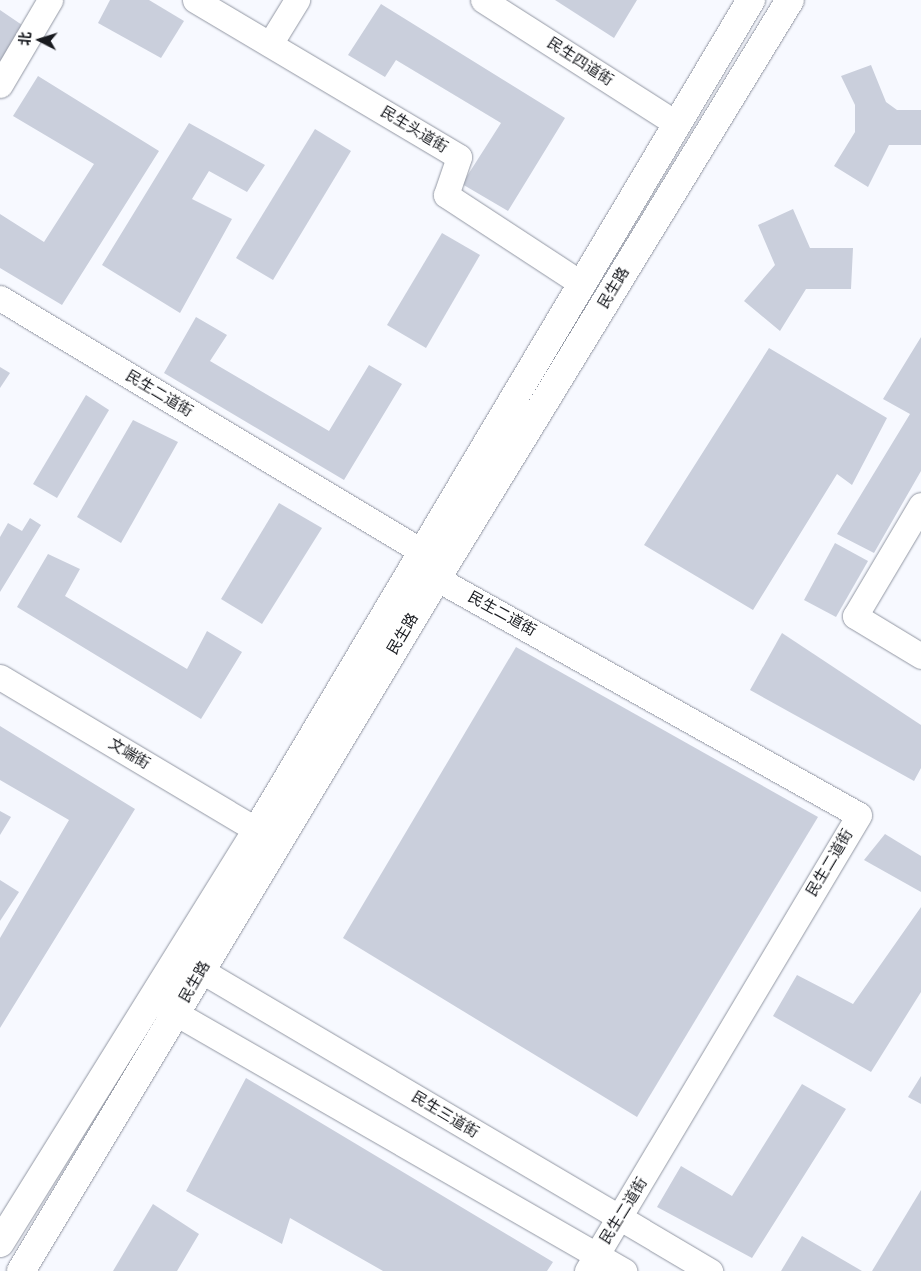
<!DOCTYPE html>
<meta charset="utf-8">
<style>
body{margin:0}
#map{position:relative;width:921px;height:1271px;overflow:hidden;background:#f7f9ff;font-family:"DM Sans","Noto Sans SC",sans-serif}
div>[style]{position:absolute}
.building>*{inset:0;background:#cacfdc}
.roads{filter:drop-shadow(0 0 1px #9297a3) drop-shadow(0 0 1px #9297a3)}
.minor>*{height:25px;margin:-12.5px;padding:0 12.5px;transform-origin:12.5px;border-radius:12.5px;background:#fff}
.major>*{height:28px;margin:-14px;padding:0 14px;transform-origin:14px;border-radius:14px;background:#fff}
span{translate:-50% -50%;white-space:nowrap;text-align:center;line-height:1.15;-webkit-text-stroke:4px #fff;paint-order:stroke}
.street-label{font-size:15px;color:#181a1f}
.north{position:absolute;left:15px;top:15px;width:50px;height:50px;-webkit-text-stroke:4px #fff;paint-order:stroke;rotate:275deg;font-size:14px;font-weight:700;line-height:20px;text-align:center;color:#181a1f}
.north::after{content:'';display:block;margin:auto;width:18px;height:22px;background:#181a1f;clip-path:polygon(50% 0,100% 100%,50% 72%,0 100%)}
</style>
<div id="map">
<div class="building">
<div style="clip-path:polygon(110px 0,149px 0,184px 21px,161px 58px,98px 23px)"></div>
<div style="clip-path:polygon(555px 0,637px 0,614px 38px)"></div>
<div style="clip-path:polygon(381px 4px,565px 118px,508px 211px,462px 184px,501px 123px,396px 60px,385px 77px,348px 55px)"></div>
<div style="clip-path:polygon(0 10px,25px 27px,0 67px)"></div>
<div style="clip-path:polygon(871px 65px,886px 102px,897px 110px,921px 110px,921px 145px,889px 145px,868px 187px,834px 166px,855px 132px,855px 105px,841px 76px)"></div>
<div style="clip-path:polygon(38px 76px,159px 151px,62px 305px,0 268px,0 214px,44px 242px,94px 164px,13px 116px)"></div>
<div style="clip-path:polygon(189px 123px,265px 165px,247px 192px,209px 171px,192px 199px,232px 219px,180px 313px,102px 265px)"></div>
<div style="clip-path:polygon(315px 129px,351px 151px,273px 280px,236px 258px)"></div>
<div style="clip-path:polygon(793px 209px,810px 248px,853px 248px,851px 289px,806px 289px,780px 331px,744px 301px,775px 265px,758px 225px)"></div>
<div style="clip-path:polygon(442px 233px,480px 255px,426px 348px,387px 325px)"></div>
<div style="clip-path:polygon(196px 317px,227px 335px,210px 361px,329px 431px,369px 365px,402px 384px,344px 480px,164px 373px)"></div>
<div style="clip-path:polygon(921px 337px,921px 471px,874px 553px,837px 534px,910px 414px,883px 399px)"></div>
<div style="clip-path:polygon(769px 348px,887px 418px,852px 485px,837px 474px,753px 610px,644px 545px)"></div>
<div style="clip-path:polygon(0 367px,10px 373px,0 388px)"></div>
<div style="clip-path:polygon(86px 395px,109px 410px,57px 498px,33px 484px)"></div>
<div style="clip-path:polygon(133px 420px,178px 442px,121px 543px,77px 517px)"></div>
<div style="clip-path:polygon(279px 503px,322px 528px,262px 624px,221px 599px)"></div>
<div style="clip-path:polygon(30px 518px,41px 525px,0 592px,0 537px,8px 523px,22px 531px)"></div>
<div style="clip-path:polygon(835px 543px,868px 561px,836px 617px,804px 600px)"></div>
<div style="clip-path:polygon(48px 554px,80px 569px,65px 596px,187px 669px,207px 631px,242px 652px,201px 719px,17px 607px)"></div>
<div style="clip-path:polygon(782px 633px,921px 725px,921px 768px,914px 781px,750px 690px)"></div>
<div style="clip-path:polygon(516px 647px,818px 817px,637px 1117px,343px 938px)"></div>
<div style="clip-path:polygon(0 726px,135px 809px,0 1028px,0 938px,69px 820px,0 780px)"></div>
<div style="clip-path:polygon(0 811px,11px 817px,0 835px)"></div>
<div style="clip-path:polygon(885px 834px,921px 856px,921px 892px,864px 860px)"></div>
<div style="clip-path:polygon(0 880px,19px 892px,0 921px)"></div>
<div style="clip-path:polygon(921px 907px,921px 992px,871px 1072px,773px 1016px,797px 975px,853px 1004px)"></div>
<div style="clip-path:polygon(921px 1076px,921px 1104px,908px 1097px)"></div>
<div style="clip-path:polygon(246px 1078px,553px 1262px,547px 1271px,383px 1271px,290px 1218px,282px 1244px,186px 1191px)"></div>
<div style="clip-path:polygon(802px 1084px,846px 1109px,752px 1258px,657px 1207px,681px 1166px,732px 1196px)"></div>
<div style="clip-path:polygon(921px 1190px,921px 1271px,872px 1271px)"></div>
<div style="clip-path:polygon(153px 1204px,199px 1234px,177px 1271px,113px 1271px)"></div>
<div style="clip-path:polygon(802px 1236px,862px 1271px,781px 1271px)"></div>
</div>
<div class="roads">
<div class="minor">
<div style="left:195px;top:0;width:307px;rotate:30.7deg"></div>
<div style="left:459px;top:157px;width:40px;rotate:108.9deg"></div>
<div style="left:446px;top:195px;width:163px;rotate:33.2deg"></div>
<div style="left:483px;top:0;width:230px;rotate:32.6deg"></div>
<div style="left:270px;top:44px;width:52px;rotate:-58.5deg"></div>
<div style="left:0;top:85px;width:99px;rotate:-59.5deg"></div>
<div style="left:0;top:298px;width:493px;rotate:31deg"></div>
<div style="left:921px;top:505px;width:129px;rotate:120.7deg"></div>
<div style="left:855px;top:616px;width:77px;rotate:31.2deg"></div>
<div style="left:418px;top:568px;width:505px;rotate:29.25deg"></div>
<div style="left:859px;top:815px;width:531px;rotate:120.82deg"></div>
<div style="left:0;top:677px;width:299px;rotate:30.8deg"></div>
<div style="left:185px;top:961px;width:610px;rotate:30.56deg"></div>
<div style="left:158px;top:1003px;width:538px;rotate:29.9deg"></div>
</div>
<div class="major">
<div style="left:0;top:1243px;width:486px;rotate:-58.1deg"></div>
<div style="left:257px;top:830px;width:966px;rotate:-59.24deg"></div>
<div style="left:21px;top:1271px;width:808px;rotate:-59.02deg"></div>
<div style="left:437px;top:578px;width:677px;rotate:-58.59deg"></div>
</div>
</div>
<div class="street-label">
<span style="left:580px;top:62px;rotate:33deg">民生四道街</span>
<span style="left:414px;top:130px;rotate:31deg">民生头道街</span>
<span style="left:614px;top:288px;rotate:-59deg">民生路</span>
<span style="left:159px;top:394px;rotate:31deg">民生二道街</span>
<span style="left:502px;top:614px;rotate:29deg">民生二道街</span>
<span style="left:403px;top:634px;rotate:-59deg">民生路</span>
<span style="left:129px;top:754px;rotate:31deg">文端街</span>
<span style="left:830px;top:863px;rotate:-59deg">民生二道街</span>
<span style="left:195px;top:982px;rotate:-60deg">民生路</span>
<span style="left:445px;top:1115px;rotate:31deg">民生三道街</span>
<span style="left:624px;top:1211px;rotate:-58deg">民生二道街</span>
</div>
<div class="north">北</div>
</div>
